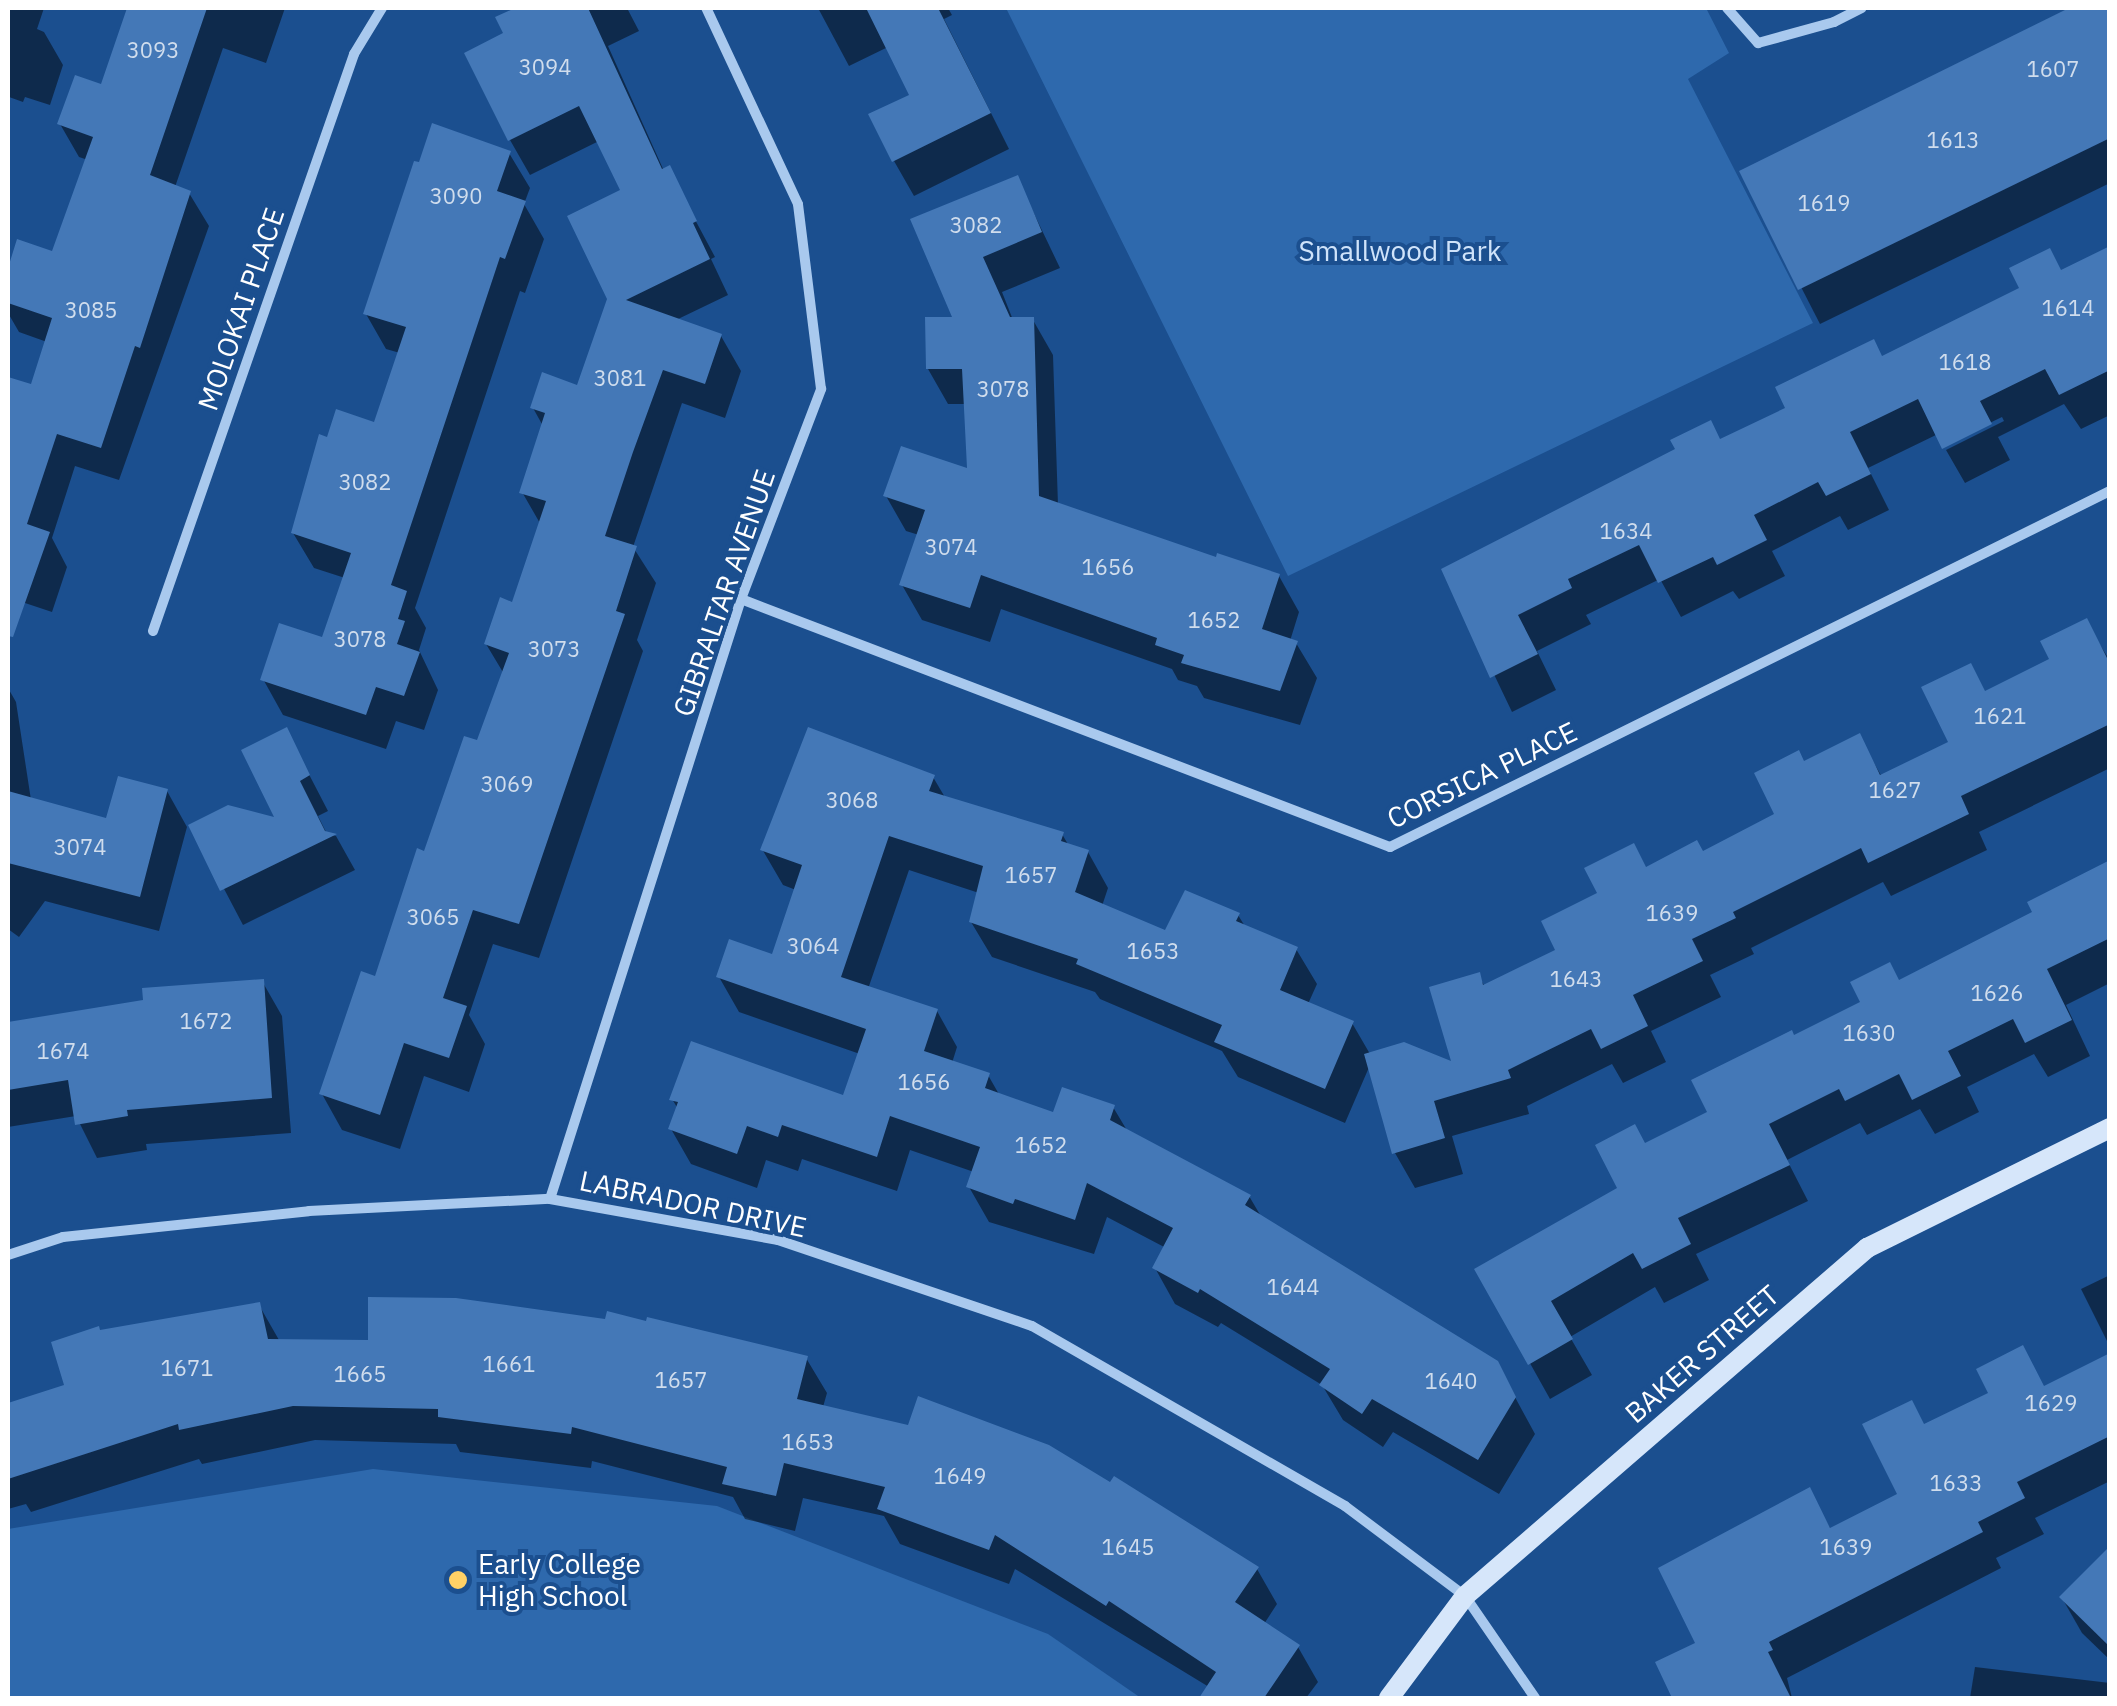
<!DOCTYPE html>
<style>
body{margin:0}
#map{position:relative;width:2117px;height:1706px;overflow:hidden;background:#1b4f8f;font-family:"IBM Plex Sans",sans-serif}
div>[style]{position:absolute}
.green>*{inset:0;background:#2e69ad}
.shadow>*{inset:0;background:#0007}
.building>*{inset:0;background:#4478b7}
.street>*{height:10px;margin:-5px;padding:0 5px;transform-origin:5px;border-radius:5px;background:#a9c9ee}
.secondary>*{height:20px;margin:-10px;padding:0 10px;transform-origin:10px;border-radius:10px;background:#d6e6fa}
.dots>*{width:28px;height:28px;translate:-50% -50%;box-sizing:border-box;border:5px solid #1b4f8f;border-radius:50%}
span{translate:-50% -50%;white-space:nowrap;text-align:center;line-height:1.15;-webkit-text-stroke:8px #1b4f8f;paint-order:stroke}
.number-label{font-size:22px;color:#d0dded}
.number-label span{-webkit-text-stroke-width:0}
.park-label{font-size:28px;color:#cfe3fa}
.street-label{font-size:28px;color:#fff}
.poi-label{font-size:28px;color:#fff}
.left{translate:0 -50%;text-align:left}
.frame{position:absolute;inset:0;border:10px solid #fff;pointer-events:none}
</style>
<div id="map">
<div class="green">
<div style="clip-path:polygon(1006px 8px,1706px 8px,1729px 53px,1688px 79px,1813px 323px,1288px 576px)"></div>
<div style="clip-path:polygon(373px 1469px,717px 1506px,1048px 1634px,1141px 1698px,8px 1698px,8px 1529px)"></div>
</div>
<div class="shadow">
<div style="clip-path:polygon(8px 8px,44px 8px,37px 29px,44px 32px,63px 65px,50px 105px,25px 97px,23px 102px,9px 97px,8px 103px)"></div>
<div style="clip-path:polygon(130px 8px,285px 8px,266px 63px,223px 48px,175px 187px,189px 193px,209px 226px,119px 480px,75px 466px,52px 538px,67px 567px,52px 612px,13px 599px,8px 615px,8px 379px,33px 387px,47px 342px,19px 332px,8px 313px,8px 276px,19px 242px,53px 254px,88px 160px,79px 157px,60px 124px,102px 88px)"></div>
<div style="clip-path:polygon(520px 8px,627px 8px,639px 31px,608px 46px,664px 171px,668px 169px,715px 257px,711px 259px,728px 295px,676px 320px,721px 336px,741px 371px,725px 418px,682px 403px,633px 547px,656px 583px,637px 640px,643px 651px,539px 958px,493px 944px,469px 1015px,485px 1044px,469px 1092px,424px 1076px,400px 1149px,342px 1130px,322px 1094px,377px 979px,425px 854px,479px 743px,504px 674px,486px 644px,514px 605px,541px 525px,522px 492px,543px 426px,533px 408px,579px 388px,610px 298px,623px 191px,599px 141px,530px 175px,510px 140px,506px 34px,498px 18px)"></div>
<div style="clip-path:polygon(818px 8px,948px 8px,952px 15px,944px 19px,1009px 149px,914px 196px,894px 161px,912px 96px,888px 47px,849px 66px)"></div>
<div style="clip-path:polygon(2075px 8px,2110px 8px,2110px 183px,1820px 324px,1742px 172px)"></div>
<div style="clip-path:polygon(509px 153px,530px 188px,524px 204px,544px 239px,525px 293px,520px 291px,415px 608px,426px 628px,419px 650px,438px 690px,424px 730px,396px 721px,386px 749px,283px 715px,263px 679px,324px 640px,345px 578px,314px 568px,293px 533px,328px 440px,376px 425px,400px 353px,386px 349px,366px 314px)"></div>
<div style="clip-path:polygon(1017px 178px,1060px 268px,1002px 292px,1013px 320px,1033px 320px,1053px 355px,1058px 505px,1217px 560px,1279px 576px,1299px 612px,1290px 641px,1296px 643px,1317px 678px,1300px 725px,1204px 698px,1197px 686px,1178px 680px,1172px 669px,1001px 609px,990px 642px,922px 620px,902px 585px,919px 535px,906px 531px,886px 496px,970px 472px,966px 404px,948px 404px,928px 369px,955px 319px)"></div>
<div style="clip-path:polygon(2110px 249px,2110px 415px,2081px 429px,2064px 404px,1998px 437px,2010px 460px,1965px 483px,1946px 450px,2004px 421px,2002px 417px,1944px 445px,1938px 434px,1868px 468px,1889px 510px,1848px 530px,1840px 516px,1772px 551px,1785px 576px,1739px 599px,1733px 591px,1681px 617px,1660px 579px,1586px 615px,1591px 624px,1537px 651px,1556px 690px,1512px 712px,1444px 570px,1721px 442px)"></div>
<div style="clip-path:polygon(2086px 622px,2110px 661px,2110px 768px,1979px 832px,1987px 850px,1891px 896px,1883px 882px,1751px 948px,1754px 954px,1710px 975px,1721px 997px,1651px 1031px,1666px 1062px,1623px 1083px,1612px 1064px,1527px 1106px,1529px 1114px,1452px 1136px,1463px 1174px,1415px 1188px,1395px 1153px,1370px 1065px,1345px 1123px,1238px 1077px,1222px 1051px,1100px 999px,1095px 992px,992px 957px,971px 922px,979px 893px,909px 870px,868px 989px,937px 1011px,957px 1047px,952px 1063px,988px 1075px,1000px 1096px,1055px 1115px,1113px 1107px,1128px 1132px,1249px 1196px,1262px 1218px,1496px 1362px,1535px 1434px,1499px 1494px,1393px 1432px,1383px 1447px,1343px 1420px,1322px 1385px,1221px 1323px,1218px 1327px,1175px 1304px,1155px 1268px,1166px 1248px,1107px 1217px,1094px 1254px,989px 1222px,969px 1187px,974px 1172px,910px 1150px,897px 1191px,802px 1159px,798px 1171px,766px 1160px,757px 1188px,691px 1164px,671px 1129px,678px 1109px,672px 1099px,845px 1098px,860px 1054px,739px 1012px,719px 977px,773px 957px,796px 890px,783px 885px,762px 849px,933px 777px,946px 799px,1062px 834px,1069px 846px,1088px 852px,1108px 888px,1102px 906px,1166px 933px,1238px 915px,1246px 928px,1296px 949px,1317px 984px,1308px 1004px,1352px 1023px,1370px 1054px,1454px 1066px,1478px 975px,1485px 987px,1559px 951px,1647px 869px,1702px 854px,1778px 816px,1804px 764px,1859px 737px,1882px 777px,1951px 743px,1986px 693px,2052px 660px)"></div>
<div style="clip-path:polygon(8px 688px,16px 702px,31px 800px,108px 821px,167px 791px,187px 827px,159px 931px,45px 901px,19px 937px,8px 929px)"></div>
<div style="clip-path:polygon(286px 730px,328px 811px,318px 816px,327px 834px,336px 836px,355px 870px,243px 925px,191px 826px,278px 821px)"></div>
<div style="clip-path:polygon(2110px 863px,2110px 983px,2066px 1005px,2090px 1056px,2048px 1077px,2034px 1054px,1967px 1087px,1979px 1112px,1935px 1134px,1920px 1109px,1867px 1135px,1860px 1123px,1787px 1160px,1808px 1201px,1696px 1254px,1709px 1280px,1664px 1303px,1655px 1287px,1570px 1337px,1592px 1375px,1550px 1399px,1478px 1270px,1620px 1189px,1645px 1146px,1711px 1113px,1794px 1038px,2036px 913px)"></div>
<div style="clip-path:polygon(262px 981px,282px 1016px,291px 1133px,146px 1144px,147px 1150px,97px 1158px,76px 1116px,8px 1127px,8px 1025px)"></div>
<div style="clip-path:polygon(2110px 1275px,2110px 1347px,2081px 1289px)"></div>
<div style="clip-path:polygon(259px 1305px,279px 1340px,806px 1358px,827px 1393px,823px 1407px,1257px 1569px,1277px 1604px,1264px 1624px,1298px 1647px,1318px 1682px,1306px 1698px,1210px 1698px,1209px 1687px,1015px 1569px,1009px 1584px,900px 1544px,884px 1516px,803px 1498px,795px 1531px,745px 1519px,733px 1497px,592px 1461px,591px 1468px,460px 1452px,456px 1444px,315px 1440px,202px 1464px,199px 1459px,31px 1512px,26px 1504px,8px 1509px,8px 1406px,67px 1387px,100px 1333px)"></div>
<div style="clip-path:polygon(2110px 1356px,2110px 1481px,2035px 1518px,2044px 1534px,1996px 1558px,2001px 1568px,1787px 1678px,1792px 1698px,1675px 1698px,1658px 1664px,1699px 1644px,1809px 1490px,1831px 1530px,1901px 1495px,1925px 1427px,2045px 1389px)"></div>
<div style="clip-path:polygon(2110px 1550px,2110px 1660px,2082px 1633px,2062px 1598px)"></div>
<div style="clip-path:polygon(1975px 1667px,2110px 1683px,2110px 1698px,1970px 1698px)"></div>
</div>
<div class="building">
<div style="clip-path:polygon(127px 8px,207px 8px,150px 175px,191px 191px,140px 348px,135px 346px,101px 448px,57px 434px,27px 524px,50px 532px,13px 637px,8px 636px,8px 377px,31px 384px,52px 318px,8px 303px,8px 268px,17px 239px,52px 251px,93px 137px,57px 124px,75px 75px,101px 84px)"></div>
<div style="clip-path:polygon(515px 8px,588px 8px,662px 169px,670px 165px,697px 221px,693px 223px,710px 259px,626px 300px,722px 334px,705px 384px,663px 370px,633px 452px,605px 536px,637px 546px,616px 611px,625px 614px,519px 924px,473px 910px,443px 998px,467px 1006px,449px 1058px,404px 1043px,380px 1115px,319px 1094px,361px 971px,375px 976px,417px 848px,424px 851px,464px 736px,477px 740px,509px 653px,484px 644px,500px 597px,512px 602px,546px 501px,519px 493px,545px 413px,530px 408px,542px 372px,577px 385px,607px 299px,567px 216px,620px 190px,579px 106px,508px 141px,464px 53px,503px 33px,495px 17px)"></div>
<div style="clip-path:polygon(866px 8px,938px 8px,991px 113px,892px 162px,868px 114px,909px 95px)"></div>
<div style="clip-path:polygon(2069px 8px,2110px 8px,2110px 138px,1798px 290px,1739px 171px)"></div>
<div style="clip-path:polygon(432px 123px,511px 151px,497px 191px,526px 201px,505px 259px,500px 257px,391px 585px,407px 591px,398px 619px,405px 621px,397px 644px,420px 652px,404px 696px,376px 687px,366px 715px,260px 680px,279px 623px,322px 637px,351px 553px,291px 533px,319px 434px,327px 437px,336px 409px,374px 422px,406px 327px,363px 314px,414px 161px,419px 162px)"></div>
<div style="clip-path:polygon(1018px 175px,1042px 232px,983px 257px,1010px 317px,1034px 317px,1039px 496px,1216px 557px,1217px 553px,1280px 574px,1262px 629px,1298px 641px,1280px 691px,1181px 663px,1184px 655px,1155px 645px,1157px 638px,981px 575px,970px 608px,899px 585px,925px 510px,883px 496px,901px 446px,967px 468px,962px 369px,926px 369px,925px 317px,952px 317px,910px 219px)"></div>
<div style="clip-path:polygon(2110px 246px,2110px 370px,2059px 395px,2045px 369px,1980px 401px,1992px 424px,1942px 449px,1918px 399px,1850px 432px,1871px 474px,1826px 496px,1818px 482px,1754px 515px,1767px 540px,1717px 565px,1713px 557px,1658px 583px,1639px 545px,1568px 579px,1572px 588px,1518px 615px,1538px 654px,1490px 678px,1441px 569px,1675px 449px,1670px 440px,1711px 420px,1720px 439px,1785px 408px,1775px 387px,1874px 339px,1882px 356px,2019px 288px,2009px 268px,2050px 248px,2061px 270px)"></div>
<div style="clip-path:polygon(2087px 618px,2110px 664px,2110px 724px,1961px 796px,1969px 814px,1868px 863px,1861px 848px,1733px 912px,1736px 918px,1692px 939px,1703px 961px,1633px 995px,1648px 1026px,1601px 1049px,1591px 1029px,1508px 1070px,1511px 1078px,1434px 1101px,1445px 1138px,1392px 1154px,1364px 1054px,1404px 1042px,1451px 1061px,1429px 987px,1480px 972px,1483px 985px,1555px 950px,1541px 921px,1597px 893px,1584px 868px,1634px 843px,1646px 867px,1697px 840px,1703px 851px,1774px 814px,1754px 773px,1799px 750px,1804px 761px,1860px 733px,1880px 775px,1948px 742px,1921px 687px,1971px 663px,1985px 691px,2049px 659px,2040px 641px)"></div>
<div style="clip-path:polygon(287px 727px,310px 775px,300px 781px,325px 831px,337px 834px,220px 891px,188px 825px,228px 805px,274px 817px,241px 750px)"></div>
<div style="clip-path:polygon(808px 727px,935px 775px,929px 791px,1064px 832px,1061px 841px,1089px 850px,1075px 892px,1165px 930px,1185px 890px,1240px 913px,1236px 921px,1298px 947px,1280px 990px,1354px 1021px,1325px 1089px,1214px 1042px,1222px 1025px,1076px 964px,1078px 959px,969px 922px,983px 866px,889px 836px,841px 977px,938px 1009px,924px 1051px,990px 1073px,985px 1088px,1053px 1112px,1062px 1087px,1115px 1105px,1110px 1120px,1251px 1195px,1245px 1205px,1498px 1361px,1516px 1397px,1478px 1460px,1372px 1399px,1362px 1414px,1319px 1385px,1330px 1369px,1200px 1289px,1198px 1293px,1152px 1268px,1173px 1228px,1087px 1183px,1075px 1220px,1015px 1199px,1013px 1204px,966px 1187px,980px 1147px,890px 1116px,877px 1157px,782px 1125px,778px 1137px,747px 1126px,737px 1154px,668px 1129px,678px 1102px,669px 1100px,691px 1041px,843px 1095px,866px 1029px,716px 977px,729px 939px,772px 954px,802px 865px,760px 850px)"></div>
<div style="clip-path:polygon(118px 776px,168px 789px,140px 897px,8px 863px,8px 791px,106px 818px)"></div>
<div style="clip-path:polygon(2110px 860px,2110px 938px,2047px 969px,2072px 1020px,2025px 1043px,2013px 1019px,1948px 1051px,1961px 1076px,1912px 1100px,1899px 1074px,1845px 1101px,1839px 1089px,1769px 1124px,1790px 1165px,1678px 1218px,1691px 1244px,1642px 1269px,1633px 1253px,1551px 1301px,1573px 1339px,1528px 1365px,1474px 1269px,1617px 1188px,1595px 1145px,1635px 1124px,1645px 1143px,1707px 1112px,1691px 1080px,1792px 1030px,1794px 1035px,1860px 1002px,1850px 982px,1890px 962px,1899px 980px,2032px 912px,2027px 902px)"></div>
<div style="clip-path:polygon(264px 979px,272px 1098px,127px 1110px,128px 1116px,75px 1125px,68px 1080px,8px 1090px,8px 1022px,143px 1000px,142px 988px)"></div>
<div style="clip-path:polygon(368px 1297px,456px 1298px,605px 1319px,607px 1311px,646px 1321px,647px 1317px,808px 1356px,797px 1399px,908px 1425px,918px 1396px,1049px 1445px,1110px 1482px,1114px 1476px,1259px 1567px,1235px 1602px,1300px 1645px,1264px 1698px,1199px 1698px,1216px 1672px,1109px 1601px,1106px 1606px,995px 1535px,989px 1550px,877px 1509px,885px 1487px,784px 1463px,776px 1496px,722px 1484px,727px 1467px,572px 1427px,571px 1434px,438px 1417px,438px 1409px,293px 1406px,179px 1430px,178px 1424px,8px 1479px,8px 1403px,64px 1385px,51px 1342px,99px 1326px,100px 1330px,260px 1302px,268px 1339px,368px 1340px)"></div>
<div style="clip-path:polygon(2023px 1345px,2044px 1386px,2110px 1353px,2110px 1436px,2017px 1482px,2025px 1498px,1978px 1522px,1983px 1532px,1769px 1642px,1773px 1650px,1768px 1652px,1791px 1698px,1672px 1698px,1655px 1662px,1695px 1643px,1658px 1568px,1810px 1487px,1830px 1528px,1897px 1494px,1862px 1424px,1912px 1400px,1924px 1424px,1988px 1393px,1976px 1369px)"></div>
<div style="clip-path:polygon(2110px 1546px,2110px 1647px,2059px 1597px)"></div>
</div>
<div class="street">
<div style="left:1727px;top:8px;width:47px;rotate:48.5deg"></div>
<div style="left:1758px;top:43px;width:79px;rotate:-15.4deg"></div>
<div style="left:1834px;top:22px;width:31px;rotate:-27deg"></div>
<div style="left:741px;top:599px;width:695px;rotate:20.91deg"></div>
<div style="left:1390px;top:847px;width:803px;rotate:-26.31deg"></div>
<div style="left:153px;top:631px;width:611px;rotate:-70.79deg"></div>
<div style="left:354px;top:54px;width:54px;rotate:-58.7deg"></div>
<div style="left:550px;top:1199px;width:630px;rotate:-72.34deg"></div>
<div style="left:741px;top:599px;width:225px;rotate:-69.1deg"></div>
<div style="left:821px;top:389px;width:186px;rotate:-97.1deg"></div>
<div style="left:798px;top:204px;width:217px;rotate:-115.1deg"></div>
<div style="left:8px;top:1255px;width:58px;rotate:-18.1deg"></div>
<div style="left:63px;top:1237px;width:247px;rotate:-6deg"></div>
<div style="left:309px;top:1211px;width:241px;rotate:-2.9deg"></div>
<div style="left:550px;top:1199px;width:232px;rotate:10.2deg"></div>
<div style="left:778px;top:1240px;width:268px;rotate:18.7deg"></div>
<div style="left:1032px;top:1326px;width:361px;rotate:29.9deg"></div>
<div style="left:1345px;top:1506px;width:150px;rotate:36.9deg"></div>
<div style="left:1465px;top:1596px;width:124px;rotate:55.5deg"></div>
</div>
<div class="secondary">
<div style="left:1389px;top:1698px;width:127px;rotate:-53.3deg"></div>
<div style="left:1465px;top:1596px;width:532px;rotate:-40.88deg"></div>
<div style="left:1867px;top:1248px;width:271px;rotate:-26.3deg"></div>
</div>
<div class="dots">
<div style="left:458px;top:1580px;background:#ffd166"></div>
</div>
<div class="number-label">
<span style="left:153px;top:50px">3093</span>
<span style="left:545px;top:67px">3094</span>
<span style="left:2053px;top:69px">1607</span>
<span style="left:1953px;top:140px">1613</span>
<span style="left:456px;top:196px">3090</span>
<span style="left:1824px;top:203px">1619</span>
<span style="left:976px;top:225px">3082</span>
<span style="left:2068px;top:308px">1614</span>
<span style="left:91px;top:310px">3085</span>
<span style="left:1965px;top:362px">1618</span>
<span style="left:620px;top:378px">3081</span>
<span style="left:1003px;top:389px">3078</span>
<span style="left:365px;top:482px">3082</span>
<span style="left:1626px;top:531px">1634</span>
<span style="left:951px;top:547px">3074</span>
<span style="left:1108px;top:567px">1656</span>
<span style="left:1214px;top:620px">1652</span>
<span style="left:360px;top:639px">3078</span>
<span style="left:554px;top:649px">3073</span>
<span style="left:2000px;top:716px">1621</span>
<span style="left:507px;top:784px">3069</span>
<span style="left:1895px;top:790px">1627</span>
<span style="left:852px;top:800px">3068</span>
<span style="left:80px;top:847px">3074</span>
<span style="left:1031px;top:875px">1657</span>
<span style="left:1672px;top:913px">1639</span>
<span style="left:433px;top:917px">3065</span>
<span style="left:813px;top:946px">3064</span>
<span style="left:1153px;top:951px">1653</span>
<span style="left:1576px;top:979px">1643</span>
<span style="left:1997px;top:993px">1626</span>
<span style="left:206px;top:1021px">1672</span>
<span style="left:1869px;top:1033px">1630</span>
<span style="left:63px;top:1051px">1674</span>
<span style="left:924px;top:1082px">1656</span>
<span style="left:1041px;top:1145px">1652</span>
<span style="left:1293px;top:1287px">1644</span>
<span style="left:509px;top:1364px">1661</span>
<span style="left:187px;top:1368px">1671</span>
<span style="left:360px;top:1374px">1665</span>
<span style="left:681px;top:1380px">1657</span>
<span style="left:1451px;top:1381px">1640</span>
<span style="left:2051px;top:1403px">1629</span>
<span style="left:808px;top:1442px">1653</span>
<span style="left:960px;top:1476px">1649</span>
<span style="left:1956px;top:1483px">1633</span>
<span style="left:1128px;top:1547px">1645</span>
<span style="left:1846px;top:1547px">1639</span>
</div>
<div class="park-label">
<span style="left:1400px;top:251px">Smallwood Park</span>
</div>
<div class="street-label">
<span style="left:241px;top:309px;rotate:-71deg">MOLOKAI PLACE</span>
<span style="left:724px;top:593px;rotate:-71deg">GIBRALTAR AVENUE</span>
<span style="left:1482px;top:775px;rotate:-26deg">CORSICA PLACE</span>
<span style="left:693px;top:1204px;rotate:12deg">LABRADOR DRIVE</span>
<span style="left:1702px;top:1354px;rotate:-41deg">BAKER STREET</span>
</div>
<div class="poi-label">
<span class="left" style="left:478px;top:1580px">Early College<br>High School</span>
</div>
<div class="frame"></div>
</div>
